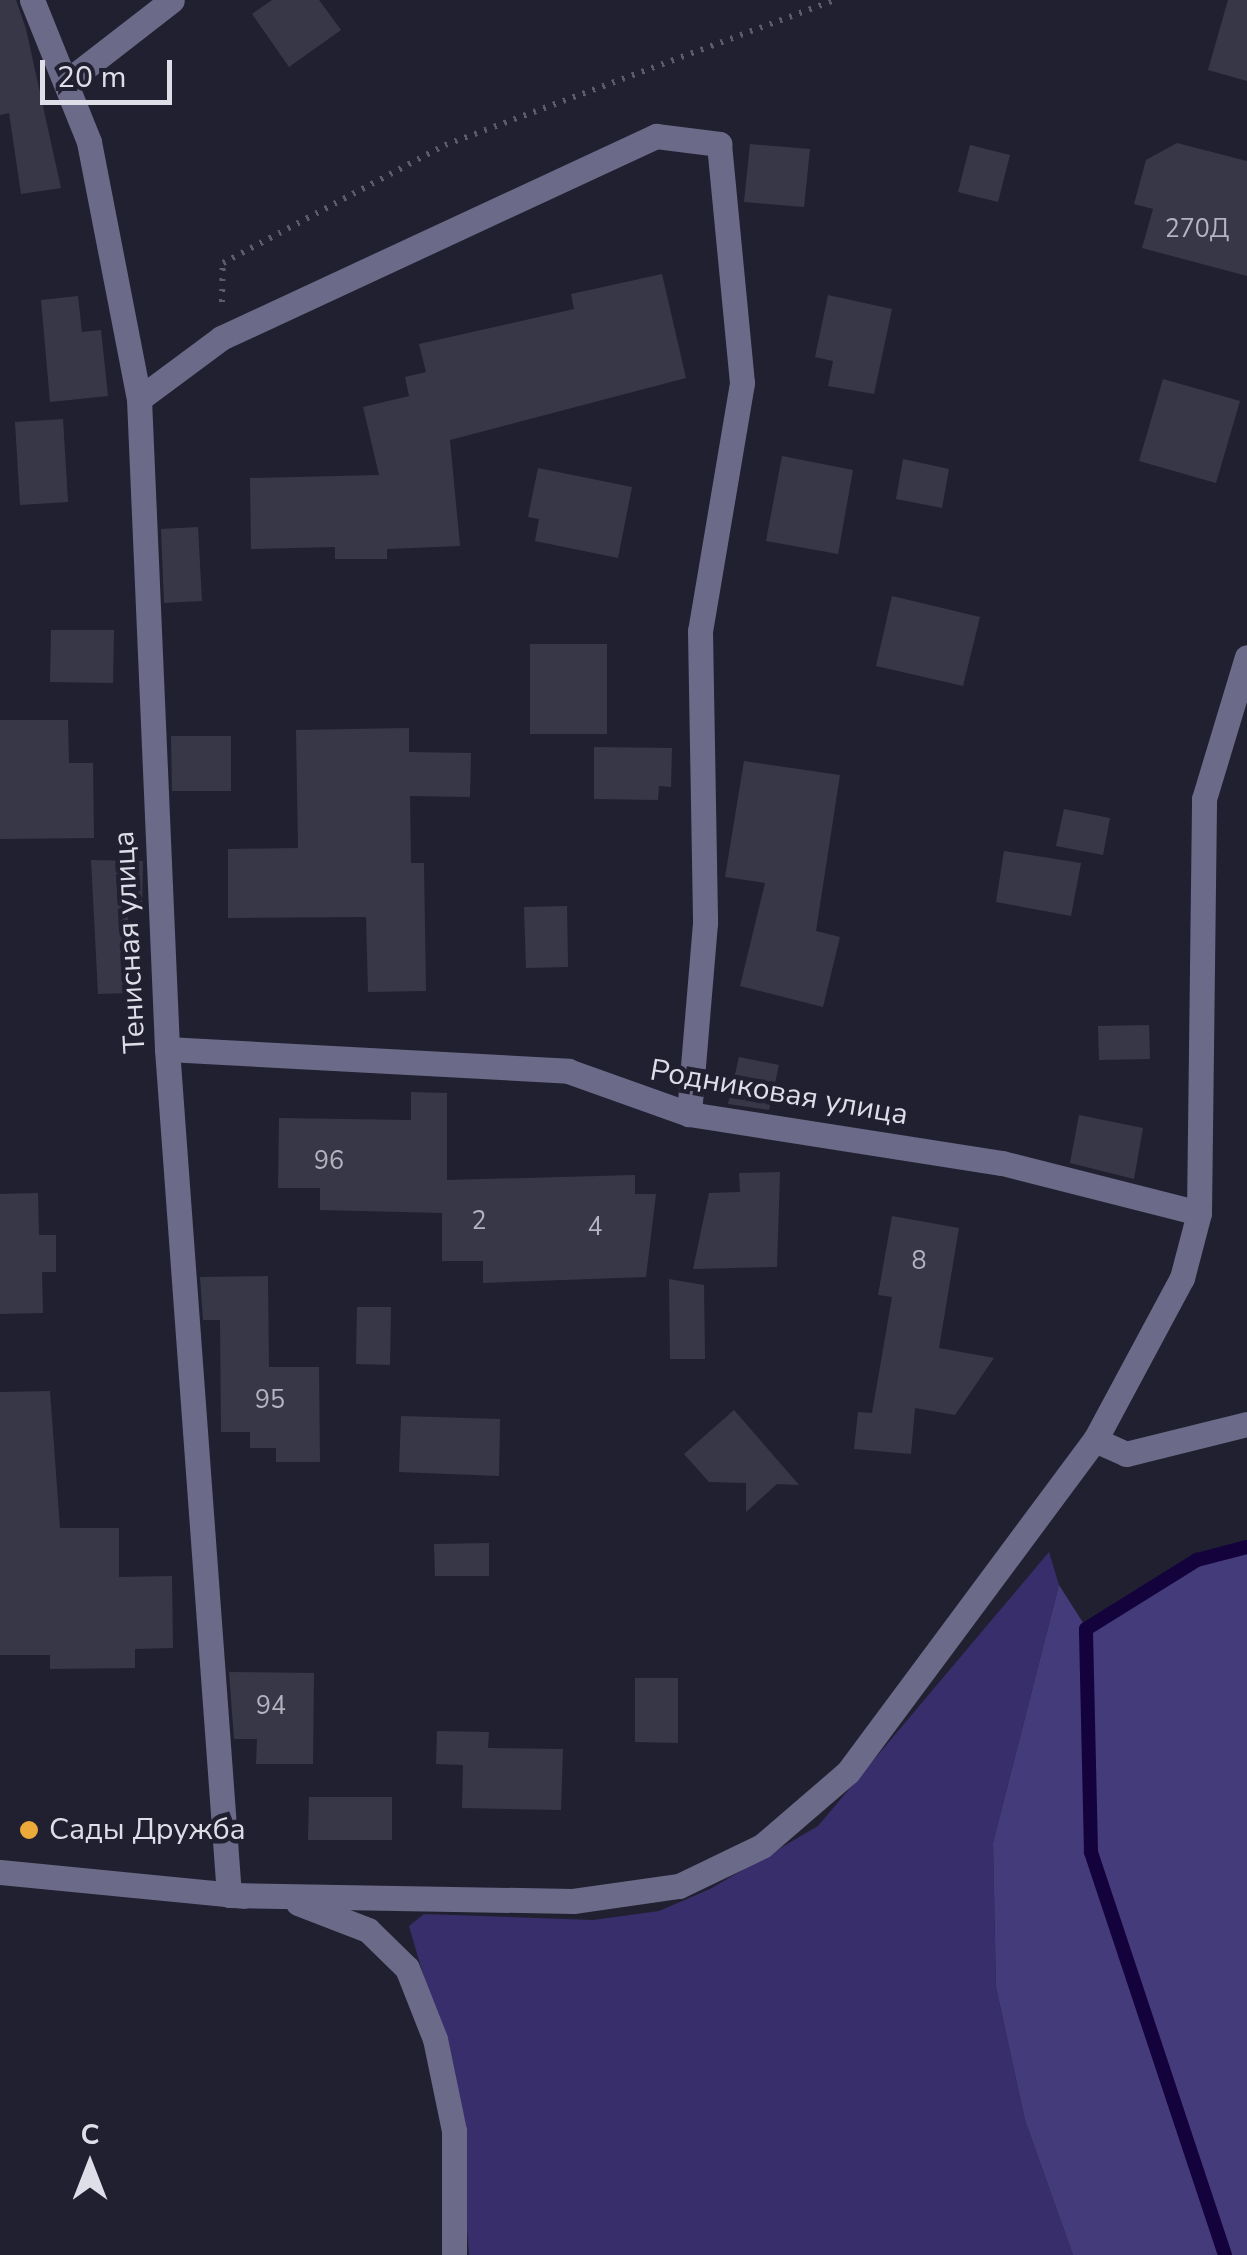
<!DOCTYPE html>
<meta charset="utf-8">
<style>
body{margin:0}
#map{position:relative;width:1247px;height:2255px;overflow:hidden;background:#212030;font-family:"Nunito Sans",sans-serif}
div>[style]{position:absolute}
.green>*{inset:0;background:#372e6b}
.forest>*{inset:0;background:#443b7a}
.stream>*{height:14px;margin:-7px;padding:0 7px;transform-origin:7px;border-radius:7px;background:#14023d}
.building>*{inset:0;background:#383748}
.path>*{height:6px;margin-top:-3px;transform-origin:0;background:repeating-linear-gradient(90deg,#5b5b69 0 2.5px,transparent 0 10.5px)}
.minor>*{height:25px;margin:-12.5px;padding:0 12.5px;transform-origin:12.5px;border-radius:12.5px;background:#6b6a88}
.dots>*{width:28px;height:28px;translate:-50% -50%;box-sizing:border-box;border:5px solid #212030;border-radius:50%}
span{translate:-50% -50%;white-space:nowrap;text-align:center;line-height:1.15;-webkit-text-stroke:9px #212030;paint-order:stroke}
.number-label{font-size:25px;color:#b4b4c1}
.number-label span{-webkit-text-stroke-width:0}
.street-label{font-size:30px;color:#dedee9}
.poi-label{font-size:30px;color:#dedee9}
.left{translate:0 -50%;text-align:left}
.north{position:absolute;left:40px;top:2115px;width:100px;height:100px;-webkit-text-stroke:8px #212030;paint-order:stroke;rotate:0deg;font-size:28px;font-weight:700;line-height:40px;text-align:center;color:#dedee9}
.north::after{content:'';display:block;margin:auto;width:35px;height:45px;background:#dedee9;clip-path:polygon(50% 0,100% 100%,50% 72%,0 100%)}
.scale{position:absolute;left:40px;top:60px;width:132px;height:45px;box-sizing:border-box;border:5px solid #dedee9;border-top:0;padding-left:12px;font-size:30px;line-height:35px;white-space:nowrap;color:#dedee9;-webkit-text-stroke:8px #212030;paint-order:stroke}
</style>
<div id="map">
<div class="green">
<div style="clip-path:polygon(1049px 1552px,1059px 1585px,993px 1843px,996px 1987px,1025px 2120px,1073px 2255px,469px 2255px,456px 2088px,409px 1926px,424px 1914px,593px 1920px,659px 1911px,710px 1889px,818px 1826px)"></div>
</div>
<div class="forest">
<div style="clip-path:polygon(1247px 1547px,1247px 2255px,1073px 2255px,1025px 2120px,996px 1987px,993px 1843px,1059px 1585px,1087px 1629px,1197px 1560px)"></div>
</div>
<div class="stream">
<div style="left:1225px;top:2255px;width:425px;rotate:-108.4deg"></div>
<div style="left:1091px;top:1852px;width:223px;rotate:-91.3deg"></div>
<div style="left:1086px;top:1629px;width:131px;rotate:-31.9deg"></div>
<div style="left:1197px;top:1560px;width:52px;rotate:-14.6deg"></div>
</div>
<div class="building">
<div style="clip-path:polygon(0 0,16px 0,26px 29px,61px 188px,21px 194px,9px 113px,0 115px)"></div>
<div style="clip-path:polygon(272px 0,319px 0,341px 30px,289px 67px,252px 14px)"></div>
<div style="clip-path:polygon(1228px 0,1247px 0,1247px 81px,1208px 70px)"></div>
<div style="clip-path:polygon(1177px 143px,1247px 161px,1247px 276px,1142px 248px,1153px 209px,1134px 204px,1146px 160px)"></div>
<div style="clip-path:polygon(750px 144px,810px 149px,804px 207px,744px 202px)"></div>
<div style="clip-path:polygon(970px 145px,1010px 155px,998px 202px,958px 192px)"></div>
<div style="clip-path:polygon(662px 274px,686px 378px,450px 440px,460px 546px,387px 549px,387px 559px,335px 559px,335px 547px,251px 549px,250px 478px,379px 475px,363px 407px,409px 396px,405px 377px,426px 372px,419px 344px,574px 309px,571px 294px)"></div>
<div style="clip-path:polygon(828px 295px,892px 309px,874px 394px,828px 386px,833px 361px,815px 357px)"></div>
<div style="clip-path:polygon(78px 296px,82px 332px,101px 330px,108px 396px,50px 402px,41px 300px)"></div>
<div style="clip-path:polygon(1163px 379px,1240px 401px,1216px 483px,1139px 461px)"></div>
<div style="clip-path:polygon(63px 419px,68px 502px,20px 505px,15px 422px)"></div>
<div style="clip-path:polygon(782px 456px,853px 470px,838px 554px,766px 541px)"></div>
<div style="clip-path:polygon(903px 459px,949px 469px,942px 508px,896px 499px)"></div>
<div style="clip-path:polygon(538px 468px,632px 487px,618px 558px,535px 541px,539px 519px,528px 517px)"></div>
<div style="clip-path:polygon(198px 527px,202px 601px,164px 603px,161px 529px)"></div>
<div style="clip-path:polygon(892px 596px,980px 617px,963px 686px,876px 666px)"></div>
<div style="clip-path:polygon(51px 630px,114px 630px,113px 683px,50px 682px)"></div>
<div style="clip-path:polygon(530px 644px,607px 644px,607px 734px,530px 734px)"></div>
<div style="clip-path:polygon(0 720px,68px 720px,69px 763px,93px 763px,94px 838px,0 839px)"></div>
<div style="clip-path:polygon(409px 728px,409px 752px,471px 753px,470px 797px,410px 796px,411px 863px,424px 863px,426px 991px,368px 992px,366px 917px,228px 918px,228px 849px,298px 848px,296px 730px)"></div>
<div style="clip-path:polygon(171px 736px,231px 736px,231px 791px,172px 791px)"></div>
<div style="clip-path:polygon(594px 747px,672px 748px,671px 787px,659px 786px,658px 800px,594px 799px)"></div>
<div style="clip-path:polygon(744px 761px,840px 775px,816px 931px,840px 937px,823px 1007px,740px 986px,765px 883px,725px 877px)"></div>
<div style="clip-path:polygon(1064px 809px,1110px 818px,1103px 855px,1056px 846px)"></div>
<div style="clip-path:polygon(1004px 851px,1081px 863px,1071px 916px,996px 902px)"></div>
<div style="clip-path:polygon(91px 860px,143px 861px,142px 912px,128px 912px,130px 993px,98px 994px)"></div>
<div style="clip-path:polygon(567px 906px,568px 967px,526px 968px,524px 907px)"></div>
<div style="clip-path:polygon(1149px 1025px,1150px 1059px,1099px 1060px,1098px 1026px)"></div>
<div style="clip-path:polygon(739px 1057px,779px 1065px,769px 1110px,728px 1104px)"></div>
<div style="clip-path:polygon(411px 1092px,447px 1093px,447px 1180px,635px 1175px,635px 1194px,656px 1194px,646px 1277px,483px 1283px,483px 1261px,442px 1261px,442px 1213px,320px 1210px,320px 1188px,278px 1188px,279px 1118px,411px 1120px)"></div>
<div style="clip-path:polygon(1079px 1115px,1143px 1128px,1134px 1179px,1070px 1163px)"></div>
<div style="clip-path:polygon(780px 1172px,777px 1267px,693px 1269px,709px 1193px,740px 1192px,739px 1173px)"></div>
<div style="clip-path:polygon(38px 1193px,39px 1235px,56px 1235px,56px 1272px,42px 1272px,43px 1313px,0 1314px,0 1194px)"></div>
<div style="clip-path:polygon(892px 1216px,959px 1228px,939px 1348px,994px 1358px,955px 1415px,915px 1408px,911px 1454px,854px 1449px,858px 1412px,872px 1413px,892px 1297px,878px 1295px)"></div>
<div style="clip-path:polygon(268px 1276px,269px 1367px,319px 1367px,320px 1462px,276px 1462px,276px 1448px,250px 1448px,250px 1432px,221px 1432px,220px 1320px,203px 1320px,200px 1277px)"></div>
<div style="clip-path:polygon(669px 1279px,704px 1285px,705px 1359px,670px 1359px)"></div>
<div style="clip-path:polygon(357px 1307px,391px 1307px,390px 1365px,356px 1364px)"></div>
<div style="clip-path:polygon(50px 1391px,60px 1528px,119px 1528px,119px 1577px,172px 1576px,173px 1648px,135px 1649px,135px 1668px,50px 1669px,50px 1655px,0 1655px,0 1392px)"></div>
<div style="clip-path:polygon(734px 1410px,799px 1485px,777px 1484px,746px 1512px,746px 1483px,709px 1482px,684px 1454px)"></div>
<div style="clip-path:polygon(401px 1416px,500px 1419px,499px 1476px,399px 1472px)"></div>
<div style="clip-path:polygon(489px 1543px,489px 1576px,435px 1576px,434px 1544px)"></div>
<div style="clip-path:polygon(229px 1672px,314px 1673px,313px 1764px,256px 1764px,257px 1739px,234px 1739px)"></div>
<div style="clip-path:polygon(635px 1678px,678px 1678px,678px 1743px,635px 1742px)"></div>
<div style="clip-path:polygon(437px 1731px,489px 1732px,488px 1748px,563px 1749px,561px 1810px,462px 1808px,463px 1765px,436px 1764px)"></div>
<div style="clip-path:polygon(309px 1797px,392px 1797px,392px 1840px,308px 1840px)"></div>
</div>
<div class="path">
<div style="left:222px;top:302px;width:39px;rotate:-89deg"></div>
<div style="left:223px;top:263px;width:251px;rotate:-28deg"></div>
<div style="left:445px;top:145px;width:416px;rotate:-20.4deg"></div>
</div>
<div class="minor">
<div style="left:32px;top:0;width:153px;rotate:68.1deg"></div>
<div style="left:89px;top:142px;width:262px;rotate:79deg"></div>
<div style="left:139px;top:399px;width:651px;rotate:87.53deg"></div>
<div style="left:167px;top:1049px;width:848px;rotate:85.81deg"></div>
<div style="left:229px;top:1895px;width:344px;rotate:1deg"></div>
<div style="left:573px;top:1901px;width:107px;rotate:-8.1deg"></div>
<div style="left:679px;top:1886px;width:92px;rotate:-25.7deg"></div>
<div style="left:762px;top:1846px;width:113px;rotate:-40.7deg"></div>
<div style="left:848px;top:1772px;width:414px;rotate:-53.4deg"></div>
<div style="left:1095px;top:1440px;width:184px;rotate:-61.8deg"></div>
<div style="left:1182px;top:1278px;width:67px;rotate:-75.3deg"></div>
<div style="left:1199px;top:1213px;width:414px;rotate:-89.3deg"></div>
<div style="left:1204px;top:799px;width:148px;rotate:-73.2deg"></div>
<div style="left:69px;top:80px;width:130px;rotate:-37.8deg"></div>
<div style="left:139px;top:399px;width:102px;rotate:-36.6deg"></div>
<div style="left:221px;top:338px;width:480px;rotate:-24.9deg"></div>
<div style="left:656px;top:136px;width:64px;rotate:7.2deg"></div>
<div style="left:719px;top:144px;width:240px;rotate:84.5deg"></div>
<div style="left:742px;top:383px;width:252px;rotate:99.6deg"></div>
<div style="left:700px;top:631px;width:292px;rotate:89deg"></div>
<div style="left:705px;top:923px;width:192px;rotate:94.8deg"></div>
<div style="left:167px;top:1049px;width:402px;rotate:3.1deg"></div>
<div style="left:568px;top:1071px;width:128px;rotate:19.6deg"></div>
<div style="left:689px;top:1114px;width:317px;rotate:8.9deg"></div>
<div style="left:1002px;top:1163px;width:203px;rotate:14.2deg"></div>
<div style="left:1095px;top:1440px;width:34px;rotate:24deg"></div>
<div style="left:1126px;top:1454px;width:125px;rotate:-13.9deg"></div>
<div style="left:0;top:1872px;width:245px;rotate:5.6deg"></div>
<div style="left:298px;top:1903px;width:75px;rotate:21.1deg"></div>
<div style="left:368px;top:1930px;width:54px;rotate:44.3deg"></div>
<div style="left:407px;top:1968px;width:76px;rotate:68.5deg"></div>
<div style="left:435px;top:2039px;width:94px;rotate:78.3deg"></div>
<div style="left:454px;top:2131px;width:124px;rotate:90deg"></div>
</div>
<div class="dots">
<div style="left:29px;top:1830px;background:#ebaa39"></div>
</div>
<div class="number-label">
<span style="left:1197px;top:229px">270Д</span>
<span style="left:329px;top:1161px">96</span>
<span style="left:479px;top:1221px">2</span>
<span style="left:595px;top:1227px">4</span>
<span style="left:919px;top:1261px">8</span>
<span style="left:270px;top:1400px">95</span>
<span style="left:271px;top:1706px">94</span>
</div>
<div class="street-label">
<span style="left:130px;top:942px;rotate:-93deg">Тенисная улица</span>
<span style="left:779px;top:1093px;rotate:10deg">Родниковая улица</span>
</div>
<div class="poi-label">
<span class="left" style="left:49px;top:1830px">Сады Дружба</span>
</div>
<div class="north">С</div>
<div class="scale">20 m</div>
</div>
